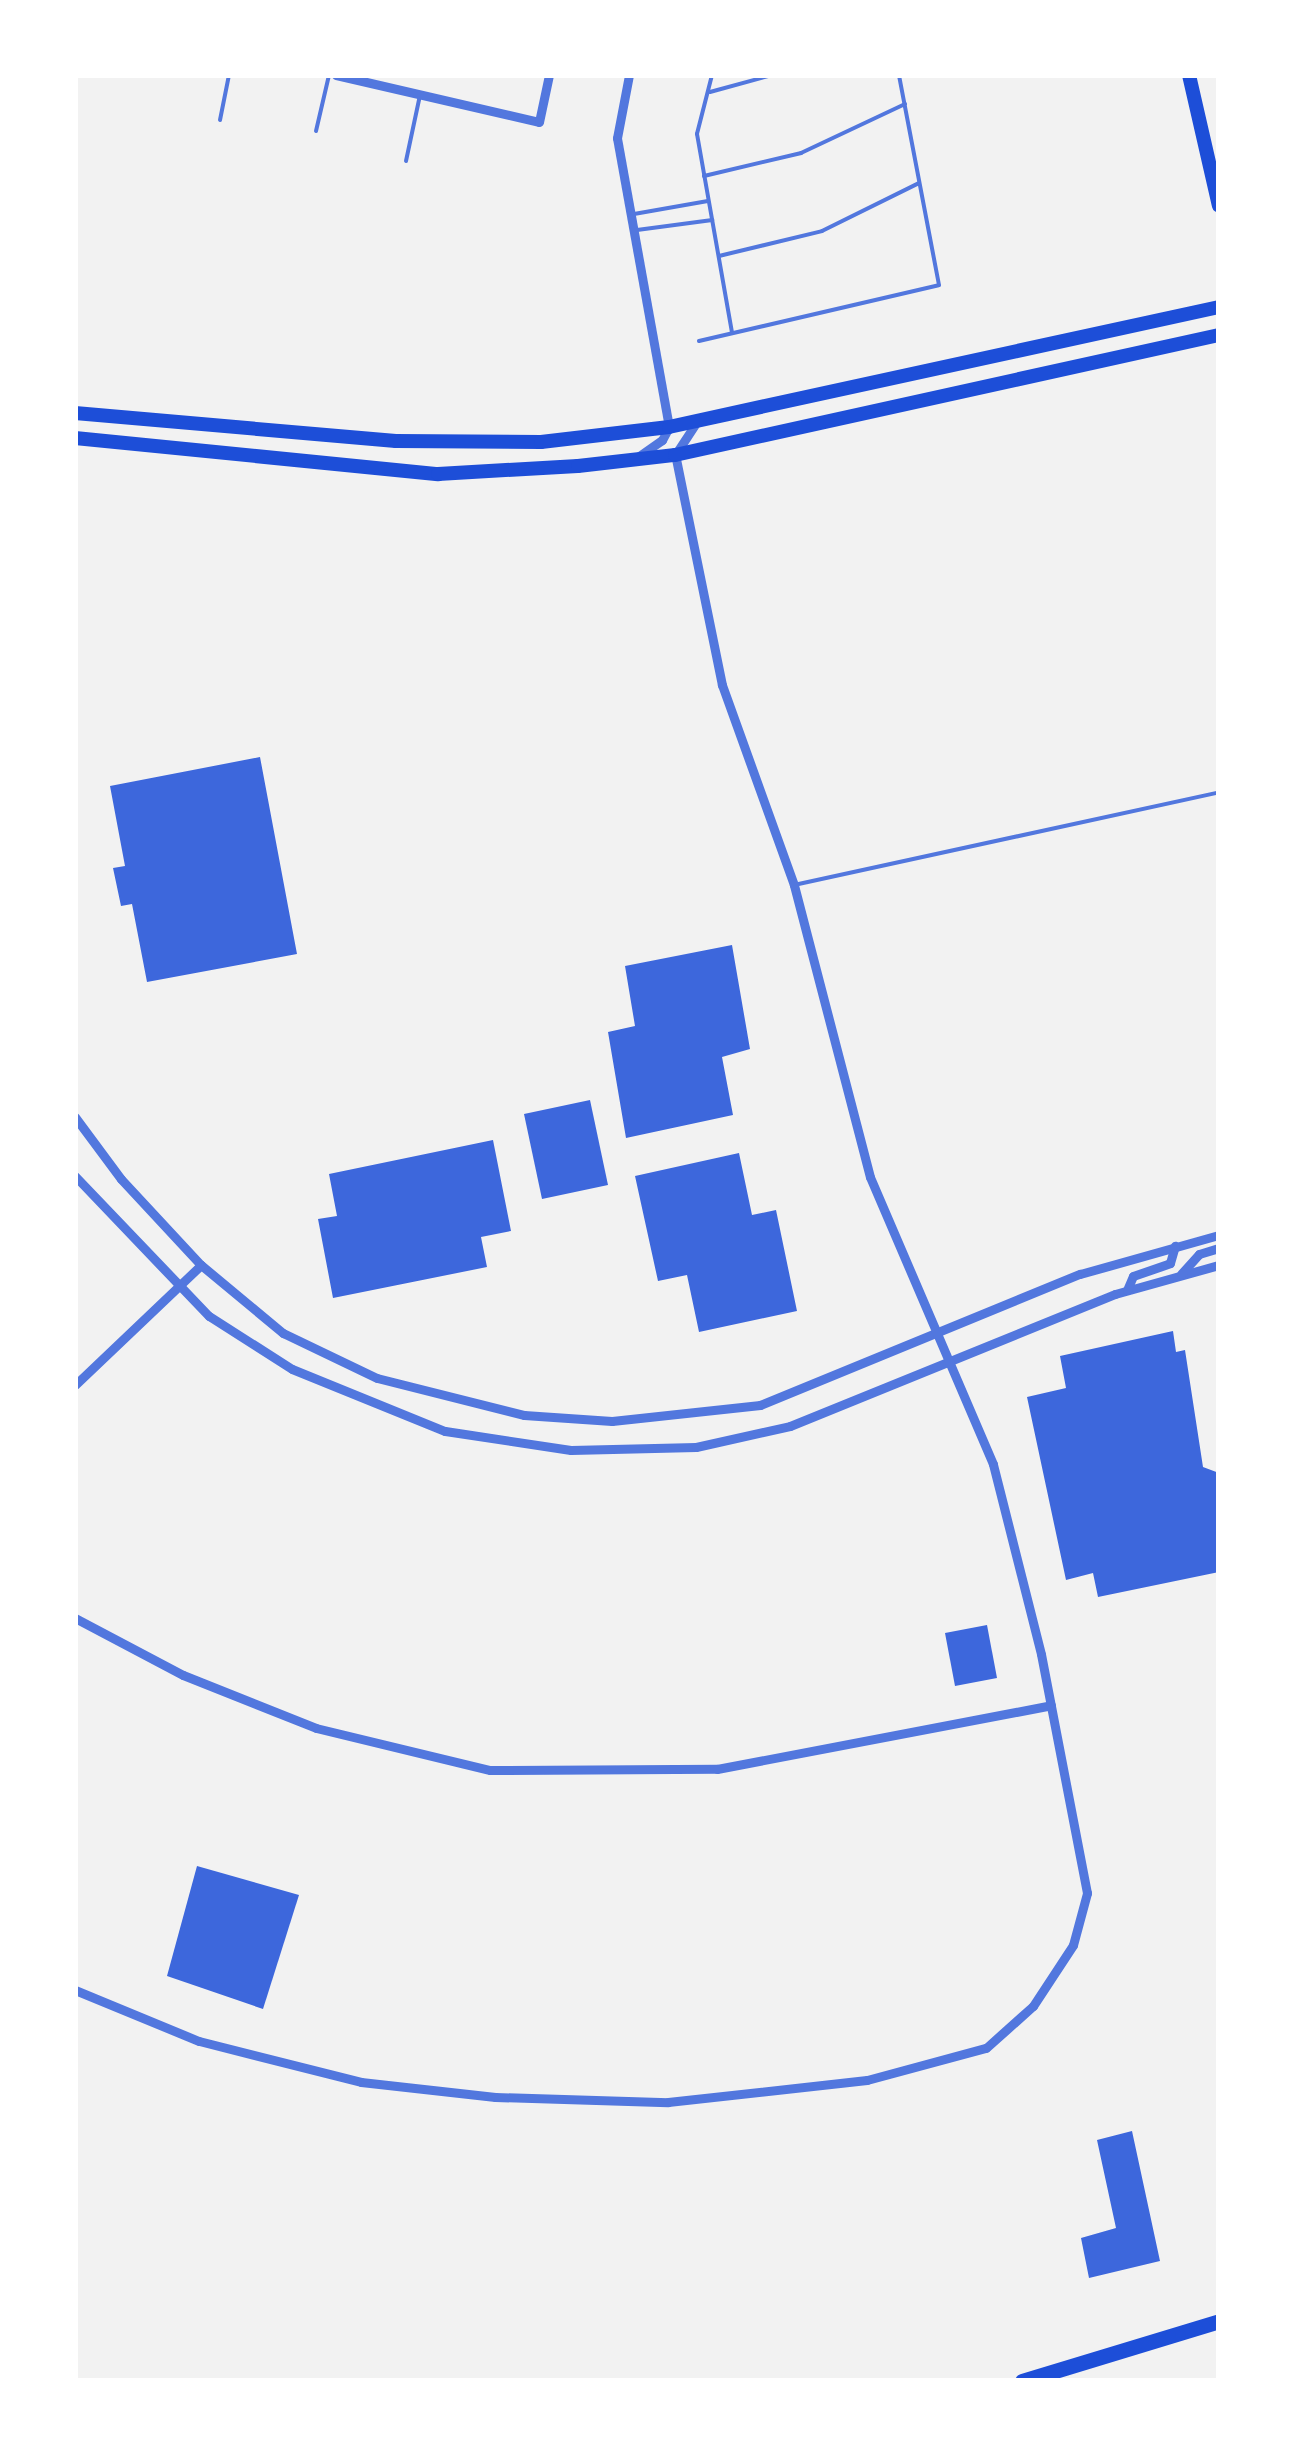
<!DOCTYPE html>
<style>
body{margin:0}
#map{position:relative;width:1294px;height:2456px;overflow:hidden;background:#f2f2f2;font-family:"IBM Plex Sans",sans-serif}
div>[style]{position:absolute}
.building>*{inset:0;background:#3d67dc}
.service>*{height:4px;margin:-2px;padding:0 2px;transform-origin:2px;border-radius:2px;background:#5277de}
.minor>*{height:9px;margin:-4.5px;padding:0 4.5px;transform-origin:4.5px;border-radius:4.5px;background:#5277de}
.primary>*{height:14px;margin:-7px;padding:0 7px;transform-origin:7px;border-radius:7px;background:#1d4ed8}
.motorway>*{height:15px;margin:-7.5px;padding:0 7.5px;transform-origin:7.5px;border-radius:7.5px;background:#1d4ed8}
span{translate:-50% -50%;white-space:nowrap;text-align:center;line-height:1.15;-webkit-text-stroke:8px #fff;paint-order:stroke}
.frame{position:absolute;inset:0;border:78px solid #fff;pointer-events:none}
</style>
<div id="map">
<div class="building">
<div style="clip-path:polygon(260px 757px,297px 954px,147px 982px,132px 904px,121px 906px,113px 868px,125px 866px,110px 786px)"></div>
<div style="clip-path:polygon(732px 945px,750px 1049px,722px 1057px,733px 1115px,626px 1138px,608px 1032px,635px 1026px,625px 966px)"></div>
<div style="clip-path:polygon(590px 1100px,608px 1185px,542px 1199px,524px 1114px)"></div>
<div style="clip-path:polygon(493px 1140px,511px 1231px,481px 1237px,487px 1267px,333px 1298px,318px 1219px,337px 1216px,329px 1174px)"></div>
<div style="clip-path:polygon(739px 1153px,752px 1215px,776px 1210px,797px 1311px,699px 1332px,687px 1275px,658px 1281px,635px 1176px)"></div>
<div style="clip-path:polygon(1173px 1331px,1176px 1352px,1185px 1350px,1203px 1467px,1219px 1473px,1219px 1572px,1098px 1597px,1093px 1573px,1066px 1580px,1027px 1397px,1066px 1388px,1060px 1356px)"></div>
<div style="clip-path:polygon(987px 1625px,997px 1678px,955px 1686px,945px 1633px)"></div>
<div style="clip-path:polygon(197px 1866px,299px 1895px,263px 2009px,167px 1976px)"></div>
<div style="clip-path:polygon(1132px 2131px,1160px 2261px,1089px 2278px,1081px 2238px,1116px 2228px,1097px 2140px)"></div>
</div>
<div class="service">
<div style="left:712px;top:75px;width:61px;rotate:104.3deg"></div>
<div style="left:697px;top:134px;width:202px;rotate:80deg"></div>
<div style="left:710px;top:92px;width:64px;rotate:-15.3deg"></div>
<div style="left:220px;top:120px;width:46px;rotate:-78.7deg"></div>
<div style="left:316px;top:131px;width:57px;rotate:-76.9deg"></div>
<div style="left:406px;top:161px;width:67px;rotate:-78deg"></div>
<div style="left:704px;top:176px;width:100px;rotate:-13.3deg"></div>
<div style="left:801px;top:153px;width:115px;rotate:-25.2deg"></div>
<div style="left:634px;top:214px;width:75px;rotate:-10deg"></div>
<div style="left:637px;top:230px;width:76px;rotate:-7.6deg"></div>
<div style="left:719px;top:256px;width:106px;rotate:-13.6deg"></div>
<div style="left:822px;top:231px;width:108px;rotate:-26.3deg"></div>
<div style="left:699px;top:341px;width:246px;rotate:-13.1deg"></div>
<div style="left:939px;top:285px;width:214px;rotate:-100.8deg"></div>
<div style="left:794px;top:885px;width:435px;rotate:-12.3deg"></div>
</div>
<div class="minor">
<div style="left:336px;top:75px;width:208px;rotate:13deg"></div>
<div style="left:539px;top:122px;width:48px;rotate:-78deg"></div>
<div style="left:629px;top:75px;width:64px;rotate:100.8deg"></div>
<div style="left:617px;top:138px;width:294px;rotate:79.8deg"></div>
<div style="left:669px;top:427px;width:15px;rotate:118deg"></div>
<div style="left:662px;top:440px;width:33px;rotate:145deg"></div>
<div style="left:75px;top:1117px;width:77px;rotate:53.4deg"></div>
<div style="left:121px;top:1179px;width:117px;rotate:47.1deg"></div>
<div style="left:201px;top:1265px;width:107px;rotate:39.7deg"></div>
<div style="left:283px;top:1333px;width:104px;rotate:25.6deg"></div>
<div style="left:377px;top:1378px;width:152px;rotate:14.1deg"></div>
<div style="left:524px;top:1415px;width:88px;rotate:3.9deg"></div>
<div style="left:612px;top:1421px;width:149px;rotate:-6.2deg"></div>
<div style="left:760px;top:1405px;width:346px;rotate:-22.3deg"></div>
<div style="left:1080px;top:1274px;width:144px;rotate:-15.7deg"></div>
<div style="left:75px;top:1176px;width:194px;rotate:46.3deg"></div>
<div style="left:209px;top:1316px;width:98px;rotate:32.6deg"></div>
<div style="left:292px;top:1369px;width:165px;rotate:22.1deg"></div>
<div style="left:445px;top:1431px;width:127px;rotate:8.6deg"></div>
<div style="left:571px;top:1450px;width:125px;rotate:-1.4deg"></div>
<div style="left:696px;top:1447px;width:96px;rotate:-12.6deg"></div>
<div style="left:790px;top:1426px;width:351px;rotate:-22.1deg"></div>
<div style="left:1115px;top:1294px;width:108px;rotate:-15.6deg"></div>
<div style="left:1181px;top:1274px;width:27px;rotate:-48deg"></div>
<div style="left:1199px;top:1254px;width:21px;rotate:-17deg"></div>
<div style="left:1127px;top:1290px;width:15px;rotate:-67deg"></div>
<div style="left:1133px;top:1276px;width:39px;rotate:-19deg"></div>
<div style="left:1170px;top:1263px;width:18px;rotate:-74deg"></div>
<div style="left:75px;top:1385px;width:174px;rotate:-43.6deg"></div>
<div style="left:75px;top:1618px;width:122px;rotate:27.8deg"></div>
<div style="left:183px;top:1675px;width:143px;rotate:21.7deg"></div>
<div style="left:316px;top:1728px;width:179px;rotate:13.6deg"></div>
<div style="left:490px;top:1770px;width:227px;rotate:-0.3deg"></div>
<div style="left:717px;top:1769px;width:340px;rotate:-10.8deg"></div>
<div style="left:75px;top:1990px;width:134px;rotate:22.4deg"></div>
<div style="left:199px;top:2041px;width:167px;rotate:14.2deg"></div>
<div style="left:361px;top:2082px;width:135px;rotate:6.4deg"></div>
<div style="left:495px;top:2097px;width:173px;rotate:1.7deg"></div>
<div style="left:668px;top:2102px;width:200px;rotate:-6.3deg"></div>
<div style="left:867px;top:2080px;width:123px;rotate:-15.1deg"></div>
<div style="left:986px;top:2048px;width:63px;rotate:-41.8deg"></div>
<div style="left:1033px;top:2006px;width:73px;rotate:-56.7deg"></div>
<div style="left:1073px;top:1945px;width:54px;rotate:-74.9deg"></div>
<div style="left:1087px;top:1893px;width:243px;rotate:-100.9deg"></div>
<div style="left:1041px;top:1654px;width:196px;rotate:-104.2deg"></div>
<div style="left:993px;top:1464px;width:312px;rotate:-113.2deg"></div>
<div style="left:870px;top:1177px;width:302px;rotate:-104.6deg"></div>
<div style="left:794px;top:885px;width:213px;rotate:-109.8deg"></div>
<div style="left:722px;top:685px;width:235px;rotate:-101.5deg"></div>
<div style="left:675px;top:455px;width:42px;rotate:-56.7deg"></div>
</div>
<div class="primary">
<div style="left:1189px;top:75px;width:134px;rotate:77.1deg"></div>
<div style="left:75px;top:413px;width:322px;rotate:5deg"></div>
<div style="left:396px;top:441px;width:145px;rotate:0.4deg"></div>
<div style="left:541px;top:442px;width:129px;rotate:-6.7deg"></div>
<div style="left:669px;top:427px;width:563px;rotate:-12.31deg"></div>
<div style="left:75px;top:438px;width:365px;rotate:5.7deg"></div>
<div style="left:438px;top:474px;width:140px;rotate:-3.3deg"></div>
<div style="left:578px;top:466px;width:98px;rotate:-6.5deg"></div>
<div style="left:675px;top:455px;width:557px;rotate:-12.44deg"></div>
</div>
<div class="motorway">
<div style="left:1022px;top:2381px;width:206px;rotate:-16.9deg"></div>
</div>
<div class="frame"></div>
</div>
